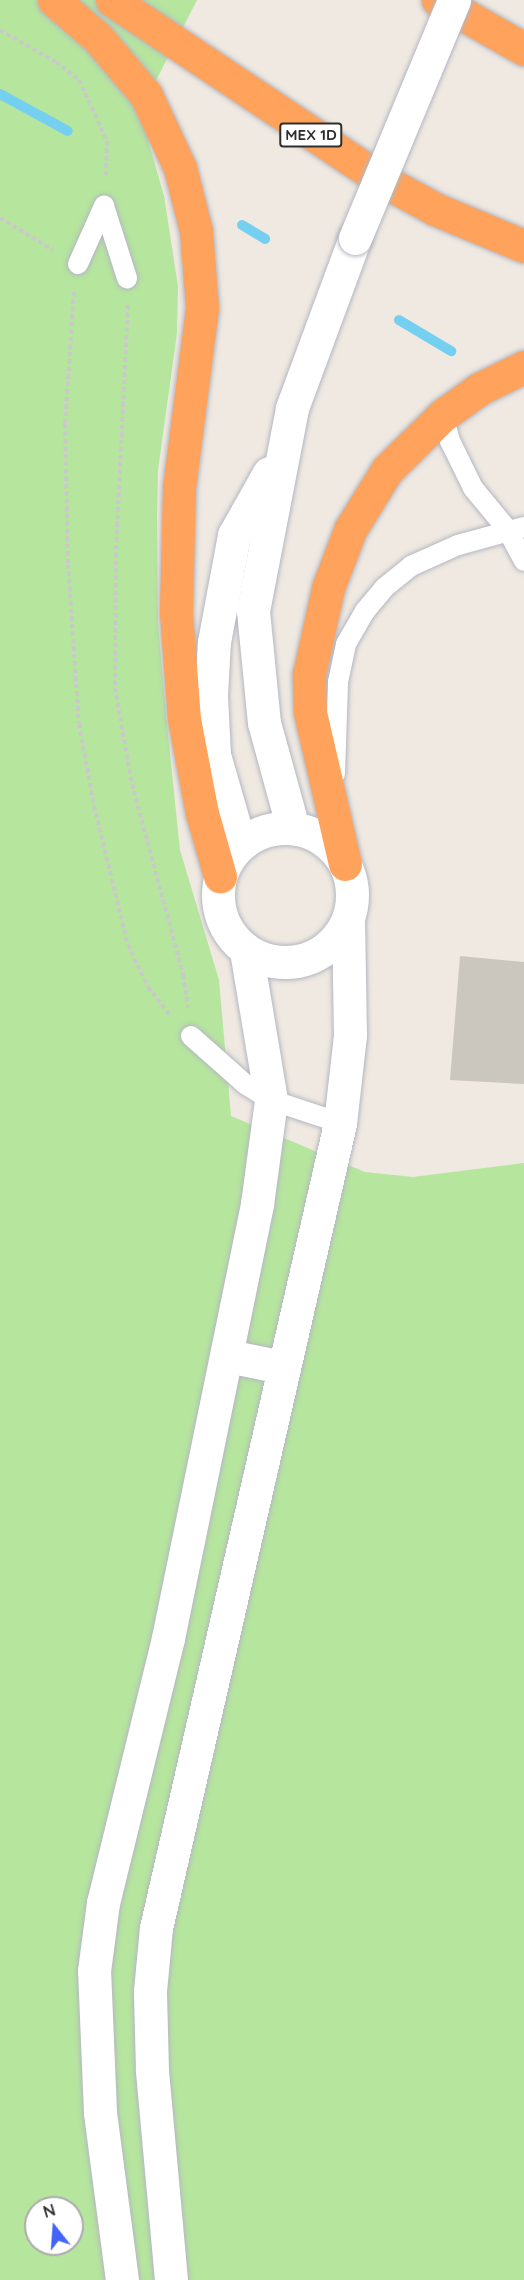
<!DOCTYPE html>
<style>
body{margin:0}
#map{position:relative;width:524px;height:2280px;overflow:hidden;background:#efe9e1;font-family:Quicksand,sans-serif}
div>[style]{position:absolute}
.green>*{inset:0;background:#b6e59e}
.stream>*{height:10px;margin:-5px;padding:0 5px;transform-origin:5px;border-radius:5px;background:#75cff0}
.building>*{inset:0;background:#cbc7bf}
.path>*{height:4px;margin-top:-2px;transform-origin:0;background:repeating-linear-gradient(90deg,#c9c9c9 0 4.5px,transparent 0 7.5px)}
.roads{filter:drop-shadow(0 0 2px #b4b7c1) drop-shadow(0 0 2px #b4b7c1)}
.lane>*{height:20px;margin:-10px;padding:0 10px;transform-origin:10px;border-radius:10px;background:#fff}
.street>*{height:33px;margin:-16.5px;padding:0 16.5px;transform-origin:16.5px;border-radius:16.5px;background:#fff}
.street>.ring{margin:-16.5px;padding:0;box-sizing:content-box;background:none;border:33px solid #fff;border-radius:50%}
.highway>*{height:33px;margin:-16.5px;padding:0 16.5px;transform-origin:16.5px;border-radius:16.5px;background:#ffa35c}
.bridges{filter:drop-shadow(0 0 2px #b4b7c1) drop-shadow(0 0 2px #b4b7c1)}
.street-bridge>*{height:33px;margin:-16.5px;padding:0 16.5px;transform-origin:16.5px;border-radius:16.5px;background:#fff}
span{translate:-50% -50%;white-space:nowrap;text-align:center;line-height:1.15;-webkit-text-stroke:4.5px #fff;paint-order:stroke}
.shield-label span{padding:2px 4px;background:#fff;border:2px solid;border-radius:4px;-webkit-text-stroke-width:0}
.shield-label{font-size:15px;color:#2e2e2e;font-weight:700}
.north{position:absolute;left:24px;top:2196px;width:60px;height:60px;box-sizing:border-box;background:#fff;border:2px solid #ababab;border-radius:50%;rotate:343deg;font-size:16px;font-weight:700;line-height:24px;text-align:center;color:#2e2e2e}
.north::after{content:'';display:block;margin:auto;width:21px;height:27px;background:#4264fb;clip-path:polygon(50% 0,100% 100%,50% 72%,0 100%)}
</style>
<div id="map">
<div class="green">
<div style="clip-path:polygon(evenodd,0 0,197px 0,140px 112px,164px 196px,178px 286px,177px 333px,158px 470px,157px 515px,158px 623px,166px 715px,180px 850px,219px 980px,231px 1116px,365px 1172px,413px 1177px,524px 1163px,524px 2280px,0 2280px,0 0,36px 2208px,72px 2208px,72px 2244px,36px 2244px,36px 2208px)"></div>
</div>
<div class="stream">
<div style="left:0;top:94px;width:77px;rotate:28.6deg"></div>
<div style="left:242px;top:225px;width:27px;rotate:31deg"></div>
<div style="left:399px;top:320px;width:61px;rotate:30.8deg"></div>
</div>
<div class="building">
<div style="clip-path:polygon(460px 956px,524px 962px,524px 1084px,450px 1080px)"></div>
</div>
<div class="path">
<div style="left:0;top:30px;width:64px;rotate:29.7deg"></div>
<div style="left:56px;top:62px;width:29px;rotate:38deg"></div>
<div style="left:79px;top:80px;width:67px;rotate:65.3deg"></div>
<div style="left:107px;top:141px;width:37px;rotate:92deg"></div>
<div style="left:0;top:218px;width:62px;rotate:31.1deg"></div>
<div style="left:74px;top:292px;width:132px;rotate:93.9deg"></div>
<div style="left:65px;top:424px;width:140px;rotate:88.8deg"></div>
<div style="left:68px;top:564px;width:160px;rotate:86.1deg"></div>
<div style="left:79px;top:724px;width:83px;rotate:79.6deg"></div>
<div style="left:94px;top:806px;width:143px;rotate:76.3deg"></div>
<div style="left:128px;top:945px;width:47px;rotate:64.5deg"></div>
<div style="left:148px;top:987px;width:37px;rotate:52deg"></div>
<div style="left:128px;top:305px;width:248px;rotate:92.8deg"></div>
<div style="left:116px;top:553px;width:135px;rotate:90.4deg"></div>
<div style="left:115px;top:688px;width:97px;rotate:80deg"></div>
<div style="left:132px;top:784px;width:198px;rotate:75deg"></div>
<div style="left:183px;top:975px;width:33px;rotate:81deg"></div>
</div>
<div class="roads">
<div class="lane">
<div style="left:104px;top:206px;width:76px;rotate:72.3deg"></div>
<div style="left:78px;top:264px;width:64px;rotate:-65.9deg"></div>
<div style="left:443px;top:415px;width:27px;rotate:75deg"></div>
<div style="left:450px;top:441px;width:52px;rotate:63.9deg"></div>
<div style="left:473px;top:488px;width:53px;rotate:50.3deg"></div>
<div style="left:507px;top:529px;width:36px;rotate:62deg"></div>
<div style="left:335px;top:774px;width:92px;rotate:-88.1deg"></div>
<div style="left:338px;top:682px;width:39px;rotate:-78deg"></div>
<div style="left:346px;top:644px;width:38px;rotate:-60deg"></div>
<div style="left:365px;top:611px;width:30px;rotate:-50deg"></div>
<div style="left:384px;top:588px;width:35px;rotate:-39deg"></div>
<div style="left:411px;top:566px;width:51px;rotate:-24.1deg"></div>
<div style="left:458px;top:545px;width:68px;rotate:-15.3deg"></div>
<div style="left:191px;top:1036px;width:72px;rotate:41.6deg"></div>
<div style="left:245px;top:1084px;width:31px;rotate:32deg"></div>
<div style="left:271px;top:1100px;width:73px;rotate:18.4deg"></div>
</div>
<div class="street">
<div style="left:293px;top:828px;width:109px;rotate:-105.4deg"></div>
<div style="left:264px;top:723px;width:113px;rotate:-95.6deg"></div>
<div style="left:253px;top:611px;width:207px;rotate:-79.1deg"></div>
<div style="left:292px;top:408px;width:181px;rotate:-69.7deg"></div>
<div class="ring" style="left:218px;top:828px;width:101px;height:101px"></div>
<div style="left:240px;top:845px;width:94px;rotate:-106.1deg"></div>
<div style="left:214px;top:755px;width:60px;rotate:-92.9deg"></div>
<div style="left:211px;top:695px;width:53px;rotate:-86.8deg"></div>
<div style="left:214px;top:642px;width:109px;rotate:-79.4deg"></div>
<div style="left:234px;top:535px;width:71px;rotate:-60.6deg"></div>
<div style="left:228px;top:1356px;width:55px;rotate:11.5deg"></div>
<div style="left:122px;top:2280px;width:169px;rotate:-97.5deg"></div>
<div style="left:100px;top:2112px;width:141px;rotate:-92.4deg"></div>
<div style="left:94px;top:1971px;width:69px;rotate:-82.5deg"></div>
<div style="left:103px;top:1903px;width:273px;rotate:-76.2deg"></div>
<div style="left:168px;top:1638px;width:443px;rotate:-78.4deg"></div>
<div style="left:257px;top:1204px;width:105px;rotate:-82.3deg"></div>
<div style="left:271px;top:1100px;width:152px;rotate:-99.5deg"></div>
<div style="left:171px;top:2280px;width:211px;rotate:-95.2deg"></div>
<div style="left:152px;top:2070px;width:79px;rotate:-91.5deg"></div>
<div style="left:150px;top:1991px;width:63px;rotate:-84.6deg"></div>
<div style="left:156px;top:1928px;width:826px;rotate:-77.12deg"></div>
<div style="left:340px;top:1123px;width:89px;rotate:-83.5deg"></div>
<div style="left:350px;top:1035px;width:116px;rotate:-91deg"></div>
</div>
<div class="highway">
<div style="left:54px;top:0;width:58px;rotate:40.8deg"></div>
<div style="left:98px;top:38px;width:75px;rotate:49.9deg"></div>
<div style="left:146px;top:95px;width:81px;rotate:65deg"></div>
<div style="left:180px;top:168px;width:65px;rotate:75.7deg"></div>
<div style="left:196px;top:231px;width:77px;rotate:85.5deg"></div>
<div style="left:202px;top:308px;width:181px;rotate:97.3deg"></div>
<div style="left:179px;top:488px;width:125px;rotate:91.4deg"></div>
<div style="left:176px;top:613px;width:106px;rotate:85.7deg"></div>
<div style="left:184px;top:719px;width:96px;rotate:79.2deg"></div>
<div style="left:202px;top:813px;width:66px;rotate:74.1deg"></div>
<div style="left:112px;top:0;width:324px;rotate:33.7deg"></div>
<div style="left:382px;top:180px;width:60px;rotate:28.7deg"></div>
<div style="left:435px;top:209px;width:96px;rotate:22.6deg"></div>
<div style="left:438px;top:0;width:99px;rotate:29.7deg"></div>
<div style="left:345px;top:864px;width:156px;rotate:-103deg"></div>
<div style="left:310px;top:712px;width:38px;rotate:-92deg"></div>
<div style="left:309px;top:674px;width:88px;rotate:-77.5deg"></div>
<div style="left:328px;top:588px;width:62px;rotate:-69.2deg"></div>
<div style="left:350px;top:530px;width:70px;rotate:-58.3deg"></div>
<div style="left:387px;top:470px;width:78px;rotate:-44.5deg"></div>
<div style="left:443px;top:415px;width:44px;rotate:-35.8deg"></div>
<div style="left:479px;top:389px;width:50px;rotate:-26.1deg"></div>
</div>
</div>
<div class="bridges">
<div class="street-bridge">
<div style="left:355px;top:238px;width:258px;rotate:-67.4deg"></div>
</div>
</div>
<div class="shield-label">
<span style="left:311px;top:135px">MEX 1D</span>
</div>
<div class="north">N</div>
</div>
